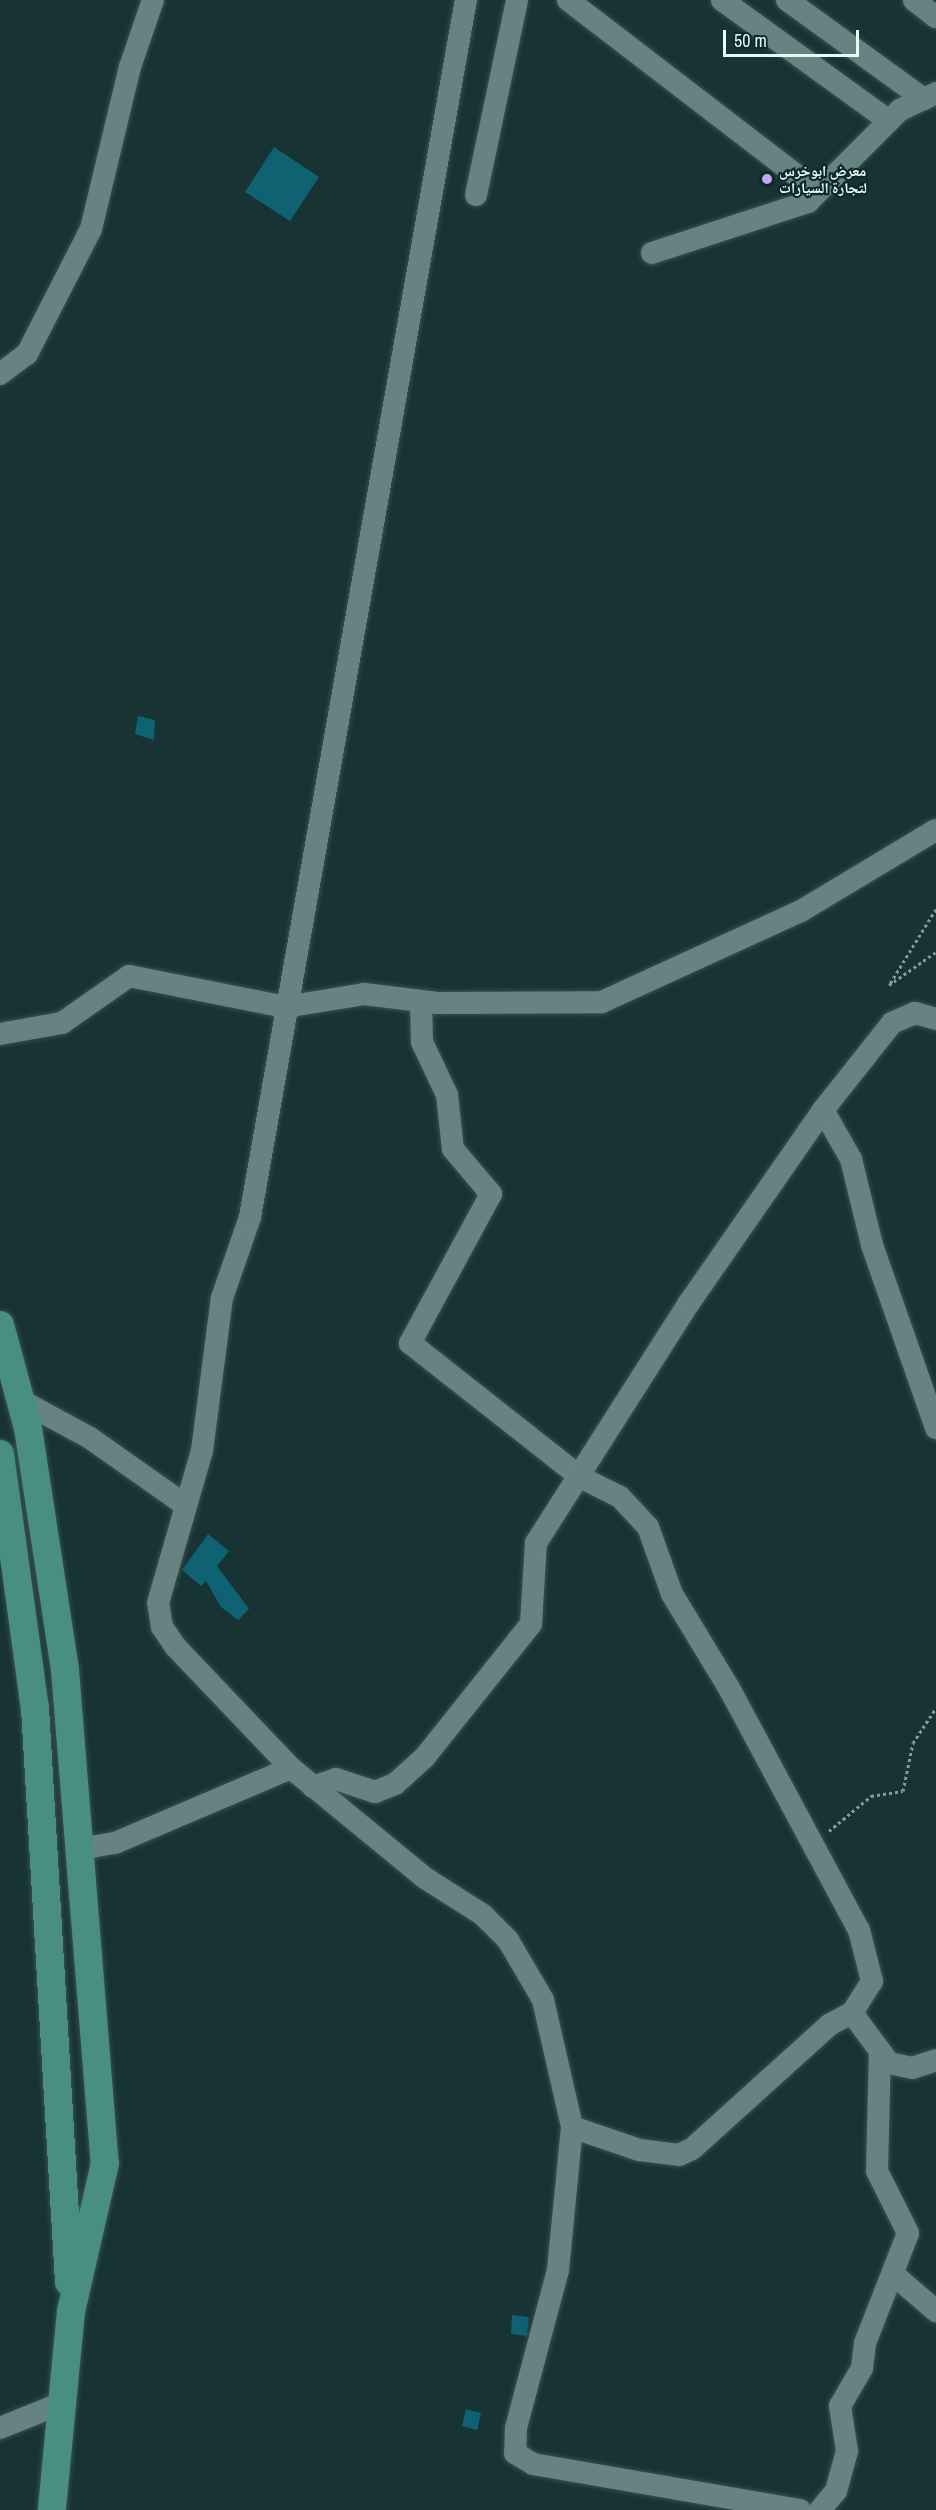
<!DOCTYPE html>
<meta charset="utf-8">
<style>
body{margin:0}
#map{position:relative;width:936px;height:2510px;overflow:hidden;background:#183333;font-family:"Archivo Narrow","Noto Naskh Arabic",sans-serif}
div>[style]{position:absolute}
.building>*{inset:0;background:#0e6272}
.path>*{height:3px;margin-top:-1.5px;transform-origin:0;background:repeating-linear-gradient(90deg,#859a9a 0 3px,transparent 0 6px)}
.roads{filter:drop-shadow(0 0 2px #385050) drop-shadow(0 0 2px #385050)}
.minor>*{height:22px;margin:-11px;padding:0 11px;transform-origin:11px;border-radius:11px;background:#668382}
.major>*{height:28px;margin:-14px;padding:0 14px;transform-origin:14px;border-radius:14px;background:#498f7f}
.dots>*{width:16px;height:16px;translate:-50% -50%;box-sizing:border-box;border:3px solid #0e2929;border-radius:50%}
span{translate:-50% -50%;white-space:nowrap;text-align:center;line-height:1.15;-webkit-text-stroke:4.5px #0e2929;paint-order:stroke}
.poi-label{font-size:15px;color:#e8f8f7;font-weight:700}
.left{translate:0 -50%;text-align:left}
.scale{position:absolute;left:723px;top:30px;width:136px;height:27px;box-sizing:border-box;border:3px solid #e8f8f7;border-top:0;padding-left:8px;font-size:18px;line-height:21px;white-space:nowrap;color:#e8f8f7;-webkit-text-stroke:4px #0e2929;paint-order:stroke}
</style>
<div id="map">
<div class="building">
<div style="clip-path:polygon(274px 147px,319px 177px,290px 221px,245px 192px)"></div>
<div style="clip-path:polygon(138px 716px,155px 720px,154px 740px,135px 734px)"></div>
<div style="clip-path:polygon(208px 1534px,229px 1551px,217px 1566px,249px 1609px,238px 1620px,221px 1607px,206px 1581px,201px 1586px,182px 1570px)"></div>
<div style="clip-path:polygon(512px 2315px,529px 2317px,527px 2336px,511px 2334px)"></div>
<div style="clip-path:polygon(466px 2409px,481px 2413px,477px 2430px,462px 2426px)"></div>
</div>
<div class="path">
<div style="left:936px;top:909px;width:89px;rotate:121.7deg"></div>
<div style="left:889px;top:985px;width:57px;rotate:-35.1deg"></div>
<div style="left:829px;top:1831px;width:55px;rotate:-39.8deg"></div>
<div style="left:871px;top:1796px;width:32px;rotate:-9deg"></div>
<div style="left:903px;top:1791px;width:49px;rotate:-78.2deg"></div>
<div style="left:913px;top:1743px;width:42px;rotate:-56.7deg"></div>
</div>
<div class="roads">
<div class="minor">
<div style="left:568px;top:0;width:315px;rotate:37.5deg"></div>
<div style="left:722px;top:0;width:206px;rotate:35.9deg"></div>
<div style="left:787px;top:0;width:169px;rotate:35.9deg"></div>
<div style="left:914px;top:0;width:28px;rotate:38deg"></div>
<div style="left:476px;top:195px;width:199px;rotate:-78.1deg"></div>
<div style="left:652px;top:253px;width:164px;rotate:-18.1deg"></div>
<div style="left:808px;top:202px;width:130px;rotate:-45deg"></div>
<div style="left:900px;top:110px;width:40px;rotate:-25deg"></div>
<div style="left:0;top:374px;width:34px;rotate:-37deg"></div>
<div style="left:27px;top:354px;width:140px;rotate:-62.9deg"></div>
<div style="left:91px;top:229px;width:167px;rotate:-76.5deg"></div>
<div style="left:130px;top:67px;width:71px;rotate:-71.1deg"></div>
<div style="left:421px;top:1001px;width:41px;rotate:88.6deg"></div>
<div style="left:422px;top:1042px;width:59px;rotate:64.7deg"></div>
<div style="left:447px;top:1095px;width:54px;rotate:83.7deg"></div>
<div style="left:453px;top:1149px;width:59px;rotate:49.8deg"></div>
<div style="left:491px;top:1194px;width:170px;rotate:118.5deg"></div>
<div style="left:410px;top:1343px;width:216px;rotate:38.2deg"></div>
<div style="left:580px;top:1477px;width:45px;rotate:26.6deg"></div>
<div style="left:620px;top:1497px;width:41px;rotate:47deg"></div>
<div style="left:648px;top:1527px;width:71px;rotate:70.3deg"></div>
<div style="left:672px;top:1594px;width:110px;rotate:58.8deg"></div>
<div style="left:729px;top:1688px;width:275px;rotate:61.8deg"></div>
<div style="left:859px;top:1930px;width:53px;rotate:75.7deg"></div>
<div style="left:872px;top:1981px;width:38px;rotate:122deg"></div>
<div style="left:936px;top:1019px;width:22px;rotate:-164deg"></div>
<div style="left:915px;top:1013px;width:25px;rotate:157deg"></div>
<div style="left:892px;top:1023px;width:111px;rotate:128.4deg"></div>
<div style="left:823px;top:1110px;width:56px;rotate:60.3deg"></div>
<div style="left:851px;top:1159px;width:89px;rotate:76.3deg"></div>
<div style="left:872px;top:1245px;width:194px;rotate:70.7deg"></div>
<div style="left:0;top:1034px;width:63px;rotate:-10.1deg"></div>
<div style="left:62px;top:1023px;width:82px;rotate:-35deg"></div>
<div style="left:129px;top:976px;width:159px;rotate:11.2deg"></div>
<div style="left:285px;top:1007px;width:80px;rotate:-9.3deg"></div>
<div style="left:364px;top:994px;width:74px;rotate:7deg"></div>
<div style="left:437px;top:1003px;width:165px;rotate:-0.3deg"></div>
<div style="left:602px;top:1002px;width:219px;rotate:-24.6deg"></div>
<div style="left:801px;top:911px;width:157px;rotate:-31deg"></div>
<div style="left:20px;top:1400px;width:80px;rotate:28.5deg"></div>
<div style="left:90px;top:1438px;width:115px;rotate:35.1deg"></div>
<div style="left:291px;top:1768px;width:168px;rotate:-133.6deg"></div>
<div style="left:175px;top:1646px;width:23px;rotate:-124deg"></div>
<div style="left:162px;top:1627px;width:24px;rotate:-99deg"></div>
<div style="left:158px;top:1603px;width:158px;rotate:-73.9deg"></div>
<div style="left:202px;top:1451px;width:154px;rotate:-82.6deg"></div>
<div style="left:222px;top:1298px;width:86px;rotate:-70.9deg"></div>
<div style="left:250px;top:1217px;width:1236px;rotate:-79.94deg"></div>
<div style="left:313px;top:1787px;width:24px;rotate:-19deg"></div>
<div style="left:336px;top:1779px;width:41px;rotate:18.4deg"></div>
<div style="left:375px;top:1792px;width:22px;rotate:-22deg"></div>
<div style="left:395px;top:1784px;width:39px;rotate:-42deg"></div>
<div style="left:424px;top:1758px;width:171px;rotate:-51.4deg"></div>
<div style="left:531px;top:1624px;width:81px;rotate:-86.5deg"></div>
<div style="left:536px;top:1543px;width:285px;rotate:-57.5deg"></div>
<div style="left:689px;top:1303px;width:235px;rotate:-55.2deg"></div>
<div style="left:80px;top:1849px;width:36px;rotate:-10deg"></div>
<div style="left:115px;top:1843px;width:191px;rotate:-23.1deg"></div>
<div style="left:291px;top:1768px;width:173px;rotate:39.4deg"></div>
<div style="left:425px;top:1878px;width:69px;rotate:32.5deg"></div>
<div style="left:483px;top:1915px;width:35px;rotate:45deg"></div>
<div style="left:508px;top:1940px;width:69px;rotate:59.7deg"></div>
<div style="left:543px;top:2000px;width:130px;rotate:77.1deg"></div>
<div style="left:572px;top:2127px;width:71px;rotate:18.9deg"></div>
<div style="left:639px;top:2150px;width:40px;rotate:7.1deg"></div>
<div style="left:679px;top:2155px;width:14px;rotate:-25deg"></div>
<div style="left:692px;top:2149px;width:185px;rotate:-42.1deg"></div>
<div style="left:829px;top:2025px;width:26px;rotate:-28deg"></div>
<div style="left:852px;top:2013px;width:62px;rotate:53.5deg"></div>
<div style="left:889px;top:2063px;width:24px;rotate:12deg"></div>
<div style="left:912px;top:2068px;width:25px;rotate:-18deg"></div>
<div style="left:572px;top:2127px;width:144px;rotate:95.6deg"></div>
<div style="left:558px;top:2270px;width:163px;rotate:104.9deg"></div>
<div style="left:516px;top:2428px;width:25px;rotate:92deg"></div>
<div style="left:515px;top:2453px;width:21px;rotate:31deg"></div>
<div style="left:533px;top:2464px;width:271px;rotate:9.8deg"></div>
<div style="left:893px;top:2274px;width:57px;rotate:40.7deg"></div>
<div style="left:0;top:2428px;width:67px;rotate:-22deg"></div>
<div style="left:820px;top:2510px;width:25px;rotate:-50deg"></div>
<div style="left:836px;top:2491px;width:41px;rotate:-74.6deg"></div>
<div style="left:847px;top:2451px;width:46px;rotate:-98.8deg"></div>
<div style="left:840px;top:2406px;width:44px;rotate:-59.9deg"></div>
<div style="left:862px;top:2368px;width:25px;rotate:-83deg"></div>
<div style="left:865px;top:2343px;width:118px;rotate:-68.6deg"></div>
<div style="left:908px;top:2233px;width:69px;rotate:-116.6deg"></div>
<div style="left:877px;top:2171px;width:119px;rotate:-88.6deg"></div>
</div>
<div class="major">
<div style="left:0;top:1325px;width:107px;rotate:74.8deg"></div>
<div style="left:28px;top:1428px;width:245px;rotate:81.3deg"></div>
<div style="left:65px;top:1670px;width:495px;rotate:85.4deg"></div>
<div style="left:105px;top:2163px;width:152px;rotate:102.9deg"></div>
<div style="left:71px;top:2311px;width:200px;rotate:95.5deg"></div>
<div style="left:0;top:1454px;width:256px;rotate:82.2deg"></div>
<div style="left:35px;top:1708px;width:575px;rotate:86.61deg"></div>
</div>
</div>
<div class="dots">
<div style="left:767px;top:179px;background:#c3a7f2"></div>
</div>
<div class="poi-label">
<span class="left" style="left:779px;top:179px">معرض ابوخرس<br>لتجارة السيارات</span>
</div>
<div class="scale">50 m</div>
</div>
